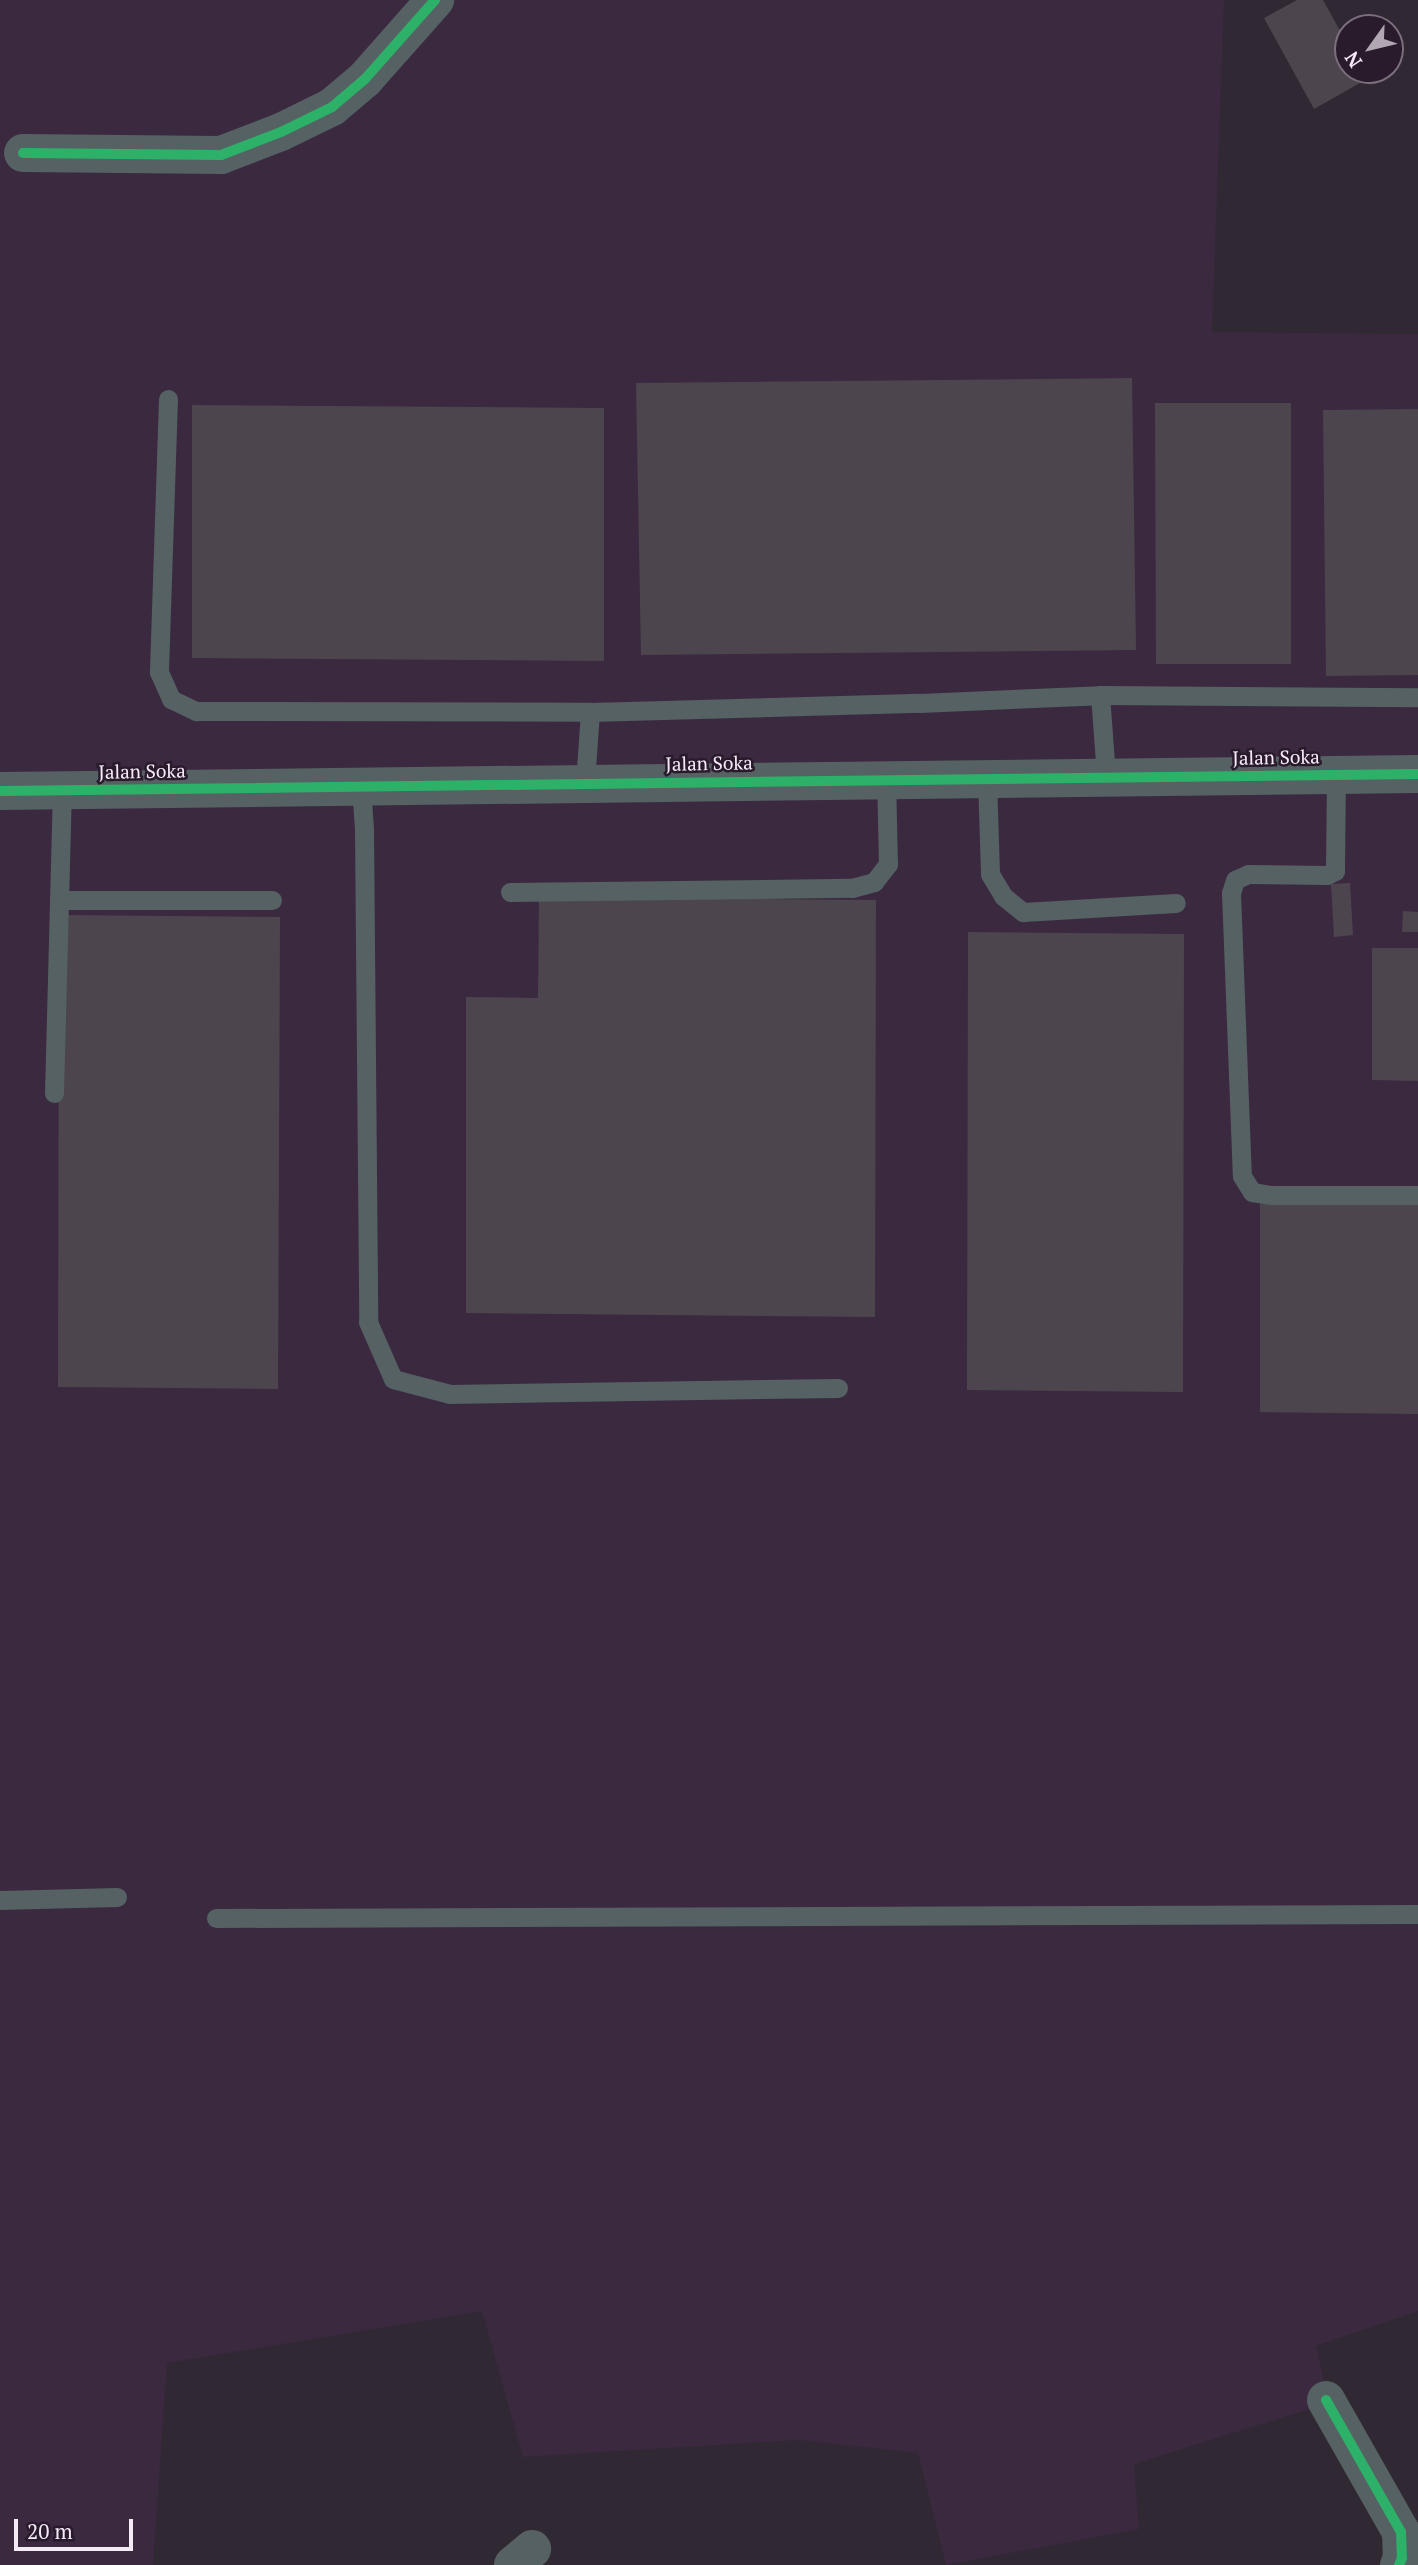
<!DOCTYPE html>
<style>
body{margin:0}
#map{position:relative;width:1418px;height:2565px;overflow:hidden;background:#302833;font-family:"PT Serif",serif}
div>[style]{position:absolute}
.built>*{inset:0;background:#3b2940}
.building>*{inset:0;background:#4c454e}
.service>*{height:19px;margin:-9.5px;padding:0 9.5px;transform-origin:9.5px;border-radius:9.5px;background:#556163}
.minor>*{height:38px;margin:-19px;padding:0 19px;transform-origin:19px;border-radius:19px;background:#556163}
.cycleway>*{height:10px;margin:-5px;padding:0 5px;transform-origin:5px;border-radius:5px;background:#2db169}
span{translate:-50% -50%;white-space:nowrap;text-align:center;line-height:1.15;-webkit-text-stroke:5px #291a2c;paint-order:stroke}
.street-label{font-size:19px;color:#f5ebf7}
.north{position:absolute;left:1334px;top:14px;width:70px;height:70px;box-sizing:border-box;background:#291a2c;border:2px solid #7b6e7d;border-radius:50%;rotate:236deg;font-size:19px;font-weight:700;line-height:28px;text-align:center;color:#f5ebf7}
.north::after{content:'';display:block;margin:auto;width:24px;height:32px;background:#b0a7b2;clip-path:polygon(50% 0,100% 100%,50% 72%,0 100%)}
.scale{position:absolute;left:14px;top:2519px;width:119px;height:32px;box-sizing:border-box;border:4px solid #f5ebf7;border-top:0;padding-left:9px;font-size:21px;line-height:24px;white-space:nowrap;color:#f5ebf7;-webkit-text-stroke:5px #291a2c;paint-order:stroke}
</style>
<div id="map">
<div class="built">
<div style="clip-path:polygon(0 0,1224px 0,1212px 332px,1418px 334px,1418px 2311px,1316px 2346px,1329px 2403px,1134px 2464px,1139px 2529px,946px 2565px,918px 2453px,798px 2440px,523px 2457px,482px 2311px,167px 2363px,153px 2565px,0 2565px)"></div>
</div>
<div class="building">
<div style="clip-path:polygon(1297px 0,1323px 0,1348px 45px,1348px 70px,1362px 70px,1367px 79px,1314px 109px,1264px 18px)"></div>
<div style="clip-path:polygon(1132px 378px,1136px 650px,641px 655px,636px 383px)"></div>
<div style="clip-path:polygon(1155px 403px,1291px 403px,1291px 664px,1156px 664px)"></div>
<div style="clip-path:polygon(192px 405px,604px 408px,604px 661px,192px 658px)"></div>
<div style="clip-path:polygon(1418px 409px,1418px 675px,1326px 676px,1323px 410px)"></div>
<div style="clip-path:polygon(1350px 883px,1353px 935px,1334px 937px,1331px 884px)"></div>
<div style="clip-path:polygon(539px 897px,876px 900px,875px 1317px,466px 1313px,466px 997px,538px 998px)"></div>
<div style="clip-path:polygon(1403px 911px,1418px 912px,1418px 932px,1402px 932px)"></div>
<div style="clip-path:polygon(59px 915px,280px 917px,278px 1389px,58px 1387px)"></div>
<div style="clip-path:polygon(968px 932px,1184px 934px,1183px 1392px,967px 1390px)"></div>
<div style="clip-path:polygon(1372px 948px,1418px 948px,1418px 1081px,1372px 1080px)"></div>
<div style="clip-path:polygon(1260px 1201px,1418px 1203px,1418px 1414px,1260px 1412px)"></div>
</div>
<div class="service">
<div style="left:168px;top:399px;width:273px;rotate:91.9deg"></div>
<div style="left:159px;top:672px;width:30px;rotate:66deg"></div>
<div style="left:171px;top:699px;width:28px;rotate:26deg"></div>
<div style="left:196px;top:711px;width:394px;rotate:0.1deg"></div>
<div style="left:590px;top:712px;width:330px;rotate:-1.6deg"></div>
<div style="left:920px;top:703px;width:180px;rotate:-2.5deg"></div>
<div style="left:1336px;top:774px;width:97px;rotate:90.6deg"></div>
<div style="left:1335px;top:871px;width:9px;rotate:153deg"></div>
<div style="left:1327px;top:875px;width:79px;rotate:-179.3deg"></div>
<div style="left:1248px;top:874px;width:14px;rotate:155deg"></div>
<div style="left:1235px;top:880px;width:14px;rotate:107deg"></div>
<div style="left:1231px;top:893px;width:283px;rotate:87.8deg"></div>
<div style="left:1242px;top:1176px;width:19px;rotate:58deg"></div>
<div style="left:1252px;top:1192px;width:18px;rotate:9deg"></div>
<div style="left:1270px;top:1195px;width:148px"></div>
<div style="left:1106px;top:776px;width:81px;rotate:-94.2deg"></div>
<div style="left:1100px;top:695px;width:318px;rotate:0.4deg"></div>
<div style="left:987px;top:778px;width:96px;rotate:88.2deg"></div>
<div style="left:990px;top:874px;width:26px;rotate:59deg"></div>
<div style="left:1003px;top:896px;width:26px;rotate:39deg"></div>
<div style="left:1023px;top:912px;width:153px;rotate:-3.4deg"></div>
<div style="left:585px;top:782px;width:70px;rotate:-85.9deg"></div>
<div style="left:361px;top:785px;width:44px;rotate:86.1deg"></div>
<div style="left:364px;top:829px;width:493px;rotate:89.5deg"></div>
<div style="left:368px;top:1322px;width:62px;rotate:66.3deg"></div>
<div style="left:393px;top:1379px;width:59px;rotate:14.7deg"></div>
<div style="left:450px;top:1394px;width:388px;rotate:-0.9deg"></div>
<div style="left:510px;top:892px;width:342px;rotate:-0.7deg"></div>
<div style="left:852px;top:888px;width:23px;rotate:-15deg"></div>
<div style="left:874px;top:882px;width:23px;rotate:-52deg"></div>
<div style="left:888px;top:864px;width:85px;rotate:-91.3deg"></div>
<div style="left:59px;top:900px;width:213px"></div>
<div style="left:54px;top:1093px;width:303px;rotate:-88.5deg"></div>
<div style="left:0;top:1900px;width:117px;rotate:-1.5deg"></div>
<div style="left:216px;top:1918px;width:1202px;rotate:-0.19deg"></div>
</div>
<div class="minor">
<div style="left:23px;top:153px;width:198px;rotate:0.6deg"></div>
<div style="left:221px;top:155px;width:64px;rotate:-21deg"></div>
<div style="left:281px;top:132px;width:57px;rotate:-26.1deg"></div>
<div style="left:332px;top:107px;width:43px;rotate:-40.3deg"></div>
<div style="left:365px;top:79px;width:106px;rotate:-48.5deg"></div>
<div style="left:0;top:791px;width:1418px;rotate:-0.69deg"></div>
<div style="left:1326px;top:2400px;width:152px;rotate:60.4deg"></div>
<div style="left:1401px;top:2532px;width:26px;rotate:88deg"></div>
<div style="left:1402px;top:2558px;width:8px;rotate:113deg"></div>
<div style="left:513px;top:2565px;width:25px;rotate:-40deg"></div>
</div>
<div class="cycleway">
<div style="left:23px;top:153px;width:198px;rotate:0.6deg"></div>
<div style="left:221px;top:155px;width:64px;rotate:-21deg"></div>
<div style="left:281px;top:132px;width:57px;rotate:-26.1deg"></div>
<div style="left:332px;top:107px;width:43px;rotate:-40.3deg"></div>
<div style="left:365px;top:79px;width:106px;rotate:-48.5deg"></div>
<div style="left:0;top:791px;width:1418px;rotate:-0.69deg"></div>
<div style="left:1326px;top:2400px;width:152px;rotate:60.4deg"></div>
<div style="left:1401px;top:2532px;width:26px;rotate:88deg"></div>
<div style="left:1402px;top:2558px;width:8px;rotate:113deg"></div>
</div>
<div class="street-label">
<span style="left:1276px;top:757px;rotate:-1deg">Jalan Soka</span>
<span style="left:709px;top:763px;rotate:-1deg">Jalan Soka</span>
<span style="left:142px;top:771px;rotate:-1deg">Jalan Soka</span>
</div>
<div class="north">N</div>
<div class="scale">20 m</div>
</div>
